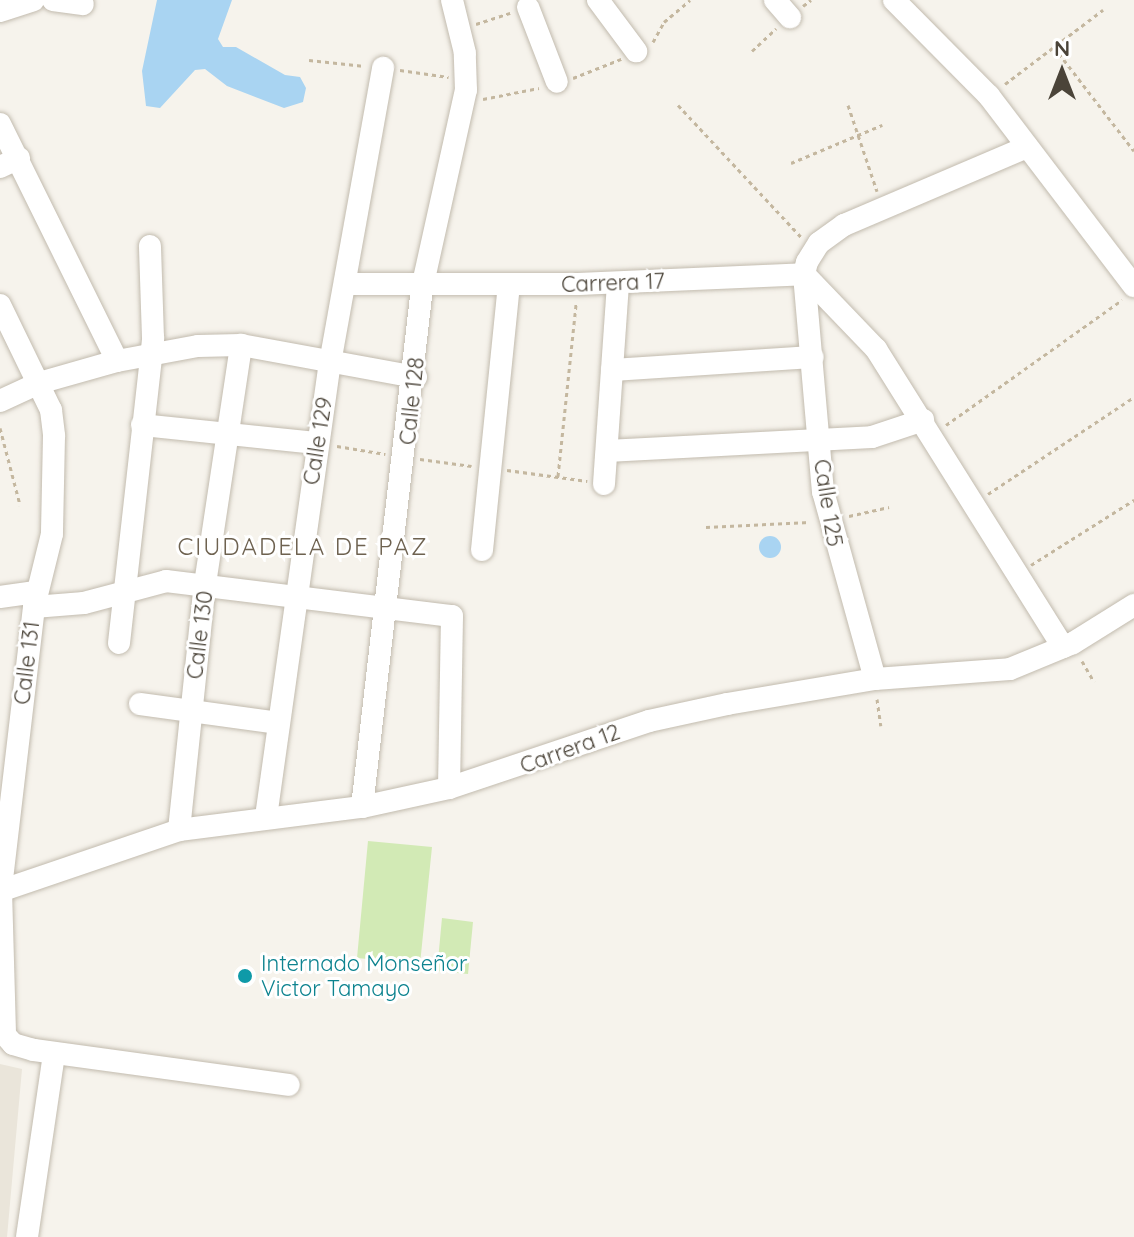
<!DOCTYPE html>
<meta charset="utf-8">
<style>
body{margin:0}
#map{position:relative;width:1134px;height:1237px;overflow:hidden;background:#f6f3ec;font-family:Quicksand,sans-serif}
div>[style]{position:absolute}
.residential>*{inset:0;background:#eae5da}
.green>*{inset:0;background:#d2eab5}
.water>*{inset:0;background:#a9d4f2}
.round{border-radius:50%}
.path>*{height:3px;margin-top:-1.5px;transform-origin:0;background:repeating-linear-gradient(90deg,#c4b79f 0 4px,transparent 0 8px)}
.roads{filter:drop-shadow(0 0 2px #c2bbae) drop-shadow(0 0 2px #c2bbae)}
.minor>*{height:22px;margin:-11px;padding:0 11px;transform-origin:11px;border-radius:11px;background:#fff}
.dots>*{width:22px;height:22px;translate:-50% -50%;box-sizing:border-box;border:4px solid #fff;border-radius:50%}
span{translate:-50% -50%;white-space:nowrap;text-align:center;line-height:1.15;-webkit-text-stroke:6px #fff;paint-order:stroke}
.street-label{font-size:22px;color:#4b4439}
.culture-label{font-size:22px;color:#0d838f}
.left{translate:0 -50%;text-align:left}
.neighbourhood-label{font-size:24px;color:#6e6250;letter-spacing:2px}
.north{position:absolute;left:1022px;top:32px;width:80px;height:80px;-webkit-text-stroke:6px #fff;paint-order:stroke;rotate:0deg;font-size:22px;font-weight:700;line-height:32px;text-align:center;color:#4b4439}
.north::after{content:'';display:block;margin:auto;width:28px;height:36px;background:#4b4439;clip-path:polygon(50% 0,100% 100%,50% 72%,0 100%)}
</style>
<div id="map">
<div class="residential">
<div style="clip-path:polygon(0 1064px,22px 1069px,7px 1237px,0 1237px)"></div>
</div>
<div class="green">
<div style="clip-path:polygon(368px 841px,432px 847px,420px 964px,357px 958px)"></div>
<div style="clip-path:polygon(442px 918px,473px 922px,468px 974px,437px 971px)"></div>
</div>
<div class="water">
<div style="clip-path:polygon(157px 0,232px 0,218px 39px,223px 47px,236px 47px,285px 75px,300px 77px,306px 88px,303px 102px,284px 108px,227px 86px,205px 69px,195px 70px,160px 108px,146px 106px,142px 71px)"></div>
<div class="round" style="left:759px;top:536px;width:22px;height:22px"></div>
</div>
<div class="path">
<div style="left:803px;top:6px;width:10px;rotate:-37deg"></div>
<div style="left:476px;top:24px;width:36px;rotate:-18deg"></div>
<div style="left:653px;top:42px;width:23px;rotate:-61deg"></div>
<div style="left:664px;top:22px;width:34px;rotate:-40deg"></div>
<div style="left:1054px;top:47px;width:131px;rotate:52.4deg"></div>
<div style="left:752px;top:51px;width:33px;rotate:-43deg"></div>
<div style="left:309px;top:60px;width:56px;rotate:6.1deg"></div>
<div style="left:400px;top:70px;width:49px;rotate:8.3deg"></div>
<div style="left:573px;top:78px;width:52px;rotate:-21.6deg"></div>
<div style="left:1005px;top:84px;width:123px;rotate:-37.1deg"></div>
<div style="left:483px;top:99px;width:57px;rotate:-11.1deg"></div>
<div style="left:678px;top:105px;width:180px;rotate:47deg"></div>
<div style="left:848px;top:105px;width:91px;rotate:71.4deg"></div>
<div style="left:791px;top:163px;width:99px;rotate:-22.7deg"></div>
<div style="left:946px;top:425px;width:216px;rotate:-35.4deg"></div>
<div style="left:0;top:428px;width:80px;rotate:75.4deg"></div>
<div style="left:337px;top:446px;width:49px;rotate:9.5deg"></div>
<div style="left:420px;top:459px;width:52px;rotate:7.7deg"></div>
<div style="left:507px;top:470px;width:81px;rotate:7.8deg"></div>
<div style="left:558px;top:476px;width:173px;rotate:-84deg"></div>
<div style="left:988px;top:494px;width:175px;rotate:-33.6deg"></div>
<div style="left:849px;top:516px;width:41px;rotate:-12.7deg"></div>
<div style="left:706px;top:527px;width:104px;rotate:-2.8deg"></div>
<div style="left:1031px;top:565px;width:122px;rotate:-32.3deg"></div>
<div style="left:1082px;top:661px;width:24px;rotate:60deg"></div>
<div style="left:877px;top:699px;width:27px;rotate:82deg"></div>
</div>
<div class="roads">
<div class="minor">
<div style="left:53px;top:0;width:30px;rotate:8deg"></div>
<div style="left:598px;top:0;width:64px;rotate:53.3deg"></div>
<div style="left:775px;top:0;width:23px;rotate:49deg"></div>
<div style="left:894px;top:0;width:135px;rotate:45.3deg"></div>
<div style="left:989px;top:96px;width:239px;rotate:52.7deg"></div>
<div style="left:528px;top:7px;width:80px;rotate:68.9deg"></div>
<div style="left:0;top:11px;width:35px;rotate:-18deg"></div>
<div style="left:0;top:124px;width:264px;rotate:63.7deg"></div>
<div style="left:0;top:167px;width:21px;rotate:-25deg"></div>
<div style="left:804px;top:274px;width:104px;rotate:46.2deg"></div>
<div style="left:876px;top:349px;width:352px;rotate:57.9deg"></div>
<div style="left:345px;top:284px;width:233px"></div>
<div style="left:578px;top:284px;width:226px;rotate:-2.5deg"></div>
<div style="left:0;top:305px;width:117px;rotate:64.1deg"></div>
<div style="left:51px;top:410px;width:26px;rotate:83deg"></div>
<div style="left:54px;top:436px;width:98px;rotate:91.2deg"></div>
<div style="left:52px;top:534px;width:75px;rotate:103.9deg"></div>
<div style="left:34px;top:607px;width:285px;rotate:96.7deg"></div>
<div style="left:1px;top:890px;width:145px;rotate:88.4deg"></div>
<div style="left:5px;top:1035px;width:12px;rotate:48deg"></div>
<div style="left:13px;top:1044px;width:22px;rotate:16deg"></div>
<div style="left:34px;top:1050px;width:257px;rotate:7.8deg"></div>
<div style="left:612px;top:370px;width:201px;rotate:-3.7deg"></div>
<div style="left:0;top:401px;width:43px;rotate:-24.8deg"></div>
<div style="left:39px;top:383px;width:81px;rotate:-15.8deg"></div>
<div style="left:117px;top:361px;width:82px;rotate:-10.5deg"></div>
<div style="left:198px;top:346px;width:43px;rotate:-1.3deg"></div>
<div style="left:241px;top:345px;width:178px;rotate:10.4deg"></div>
<div style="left:142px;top:425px;width:176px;rotate:5.9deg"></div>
<div style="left:607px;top:451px;width:265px;rotate:-3deg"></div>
<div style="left:872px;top:437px;width:54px;rotate:-18.4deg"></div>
<div style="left:604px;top:484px;width:201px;rotate:-86deg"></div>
<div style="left:482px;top:550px;width:265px;rotate:-84.2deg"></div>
<div style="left:0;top:597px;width:36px;rotate:-8deg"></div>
<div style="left:34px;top:607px;width:50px;rotate:-4.6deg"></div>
<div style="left:84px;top:603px;width:85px;rotate:-15deg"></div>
<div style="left:166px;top:581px;width:288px;rotate:7deg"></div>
<div style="left:452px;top:616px;width:172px;rotate:91deg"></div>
<div style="left:119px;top:643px;width:307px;rotate:-83.6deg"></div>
<div style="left:153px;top:338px;width:92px;rotate:-91.9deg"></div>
<div style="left:875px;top:679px;width:194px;rotate:-105.5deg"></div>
<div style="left:823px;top:492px;width:219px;rotate:-95deg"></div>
<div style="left:804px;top:274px;width:12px;rotate:-76deg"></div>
<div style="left:807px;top:262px;width:22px;rotate:-58deg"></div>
<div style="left:819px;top:243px;width:31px;rotate:-36deg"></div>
<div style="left:844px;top:225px;width:199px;rotate:-23.1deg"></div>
<div style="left:140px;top:704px;width:140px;rotate:7.8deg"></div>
<div style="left:362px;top:807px;width:522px;rotate:-83.41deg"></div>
<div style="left:422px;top:288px;width:203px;rotate:-77.5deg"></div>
<div style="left:466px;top:90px;width:37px;rotate:-92deg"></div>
<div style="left:465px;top:53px;width:55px;rotate:-103.8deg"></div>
<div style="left:266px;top:817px;width:458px;rotate:-82deg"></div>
<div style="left:330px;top:363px;width:300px;rotate:-79.8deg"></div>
<div style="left:179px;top:830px;width:247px;rotate:-84deg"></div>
<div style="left:205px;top:584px;width:242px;rotate:-81.4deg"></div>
<div style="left:0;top:891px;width:189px;rotate:-18.8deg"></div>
<div style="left:179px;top:830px;width:184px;rotate:-7.2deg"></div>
<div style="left:362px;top:807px;width:89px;rotate:-12.3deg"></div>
<div style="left:449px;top:788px;width:211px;rotate:-18.5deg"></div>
<div style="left:649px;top:721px;width:80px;rotate:-12.3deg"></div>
<div style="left:727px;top:704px;width:150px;rotate:-9.6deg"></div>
<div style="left:875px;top:679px;width:135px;rotate:-4.2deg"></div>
<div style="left:1010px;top:669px;width:68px;rotate:-22.4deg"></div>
<div style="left:1073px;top:643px;width:72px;rotate:-31.9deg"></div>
<div style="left:27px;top:1237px;width:185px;rotate:-81.6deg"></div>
</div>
</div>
<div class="dots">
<div style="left:245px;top:976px;background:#0f9aa8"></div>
</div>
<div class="street-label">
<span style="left:613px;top:283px;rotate:-2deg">Carrera 17</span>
<span style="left:412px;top:401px;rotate:-84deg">Calle 128</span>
<span style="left:318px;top:441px;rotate:-81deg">Calle 129</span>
<span style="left:828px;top:503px;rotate:81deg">Calle 125</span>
<span style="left:200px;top:635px;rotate:-83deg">Calle 130</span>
<span style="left:27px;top:663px;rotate:-83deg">Calle 131</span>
<span style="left:570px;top:749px;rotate:-20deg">Carrera 12</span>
</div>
<div class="culture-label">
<span class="left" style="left:261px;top:976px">Internado Monseñor<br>Victor Tamayo</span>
</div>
<div class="neighbourhood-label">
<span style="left:303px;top:547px">CIUDADELA DE PAZ</span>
</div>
<div class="north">N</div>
</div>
